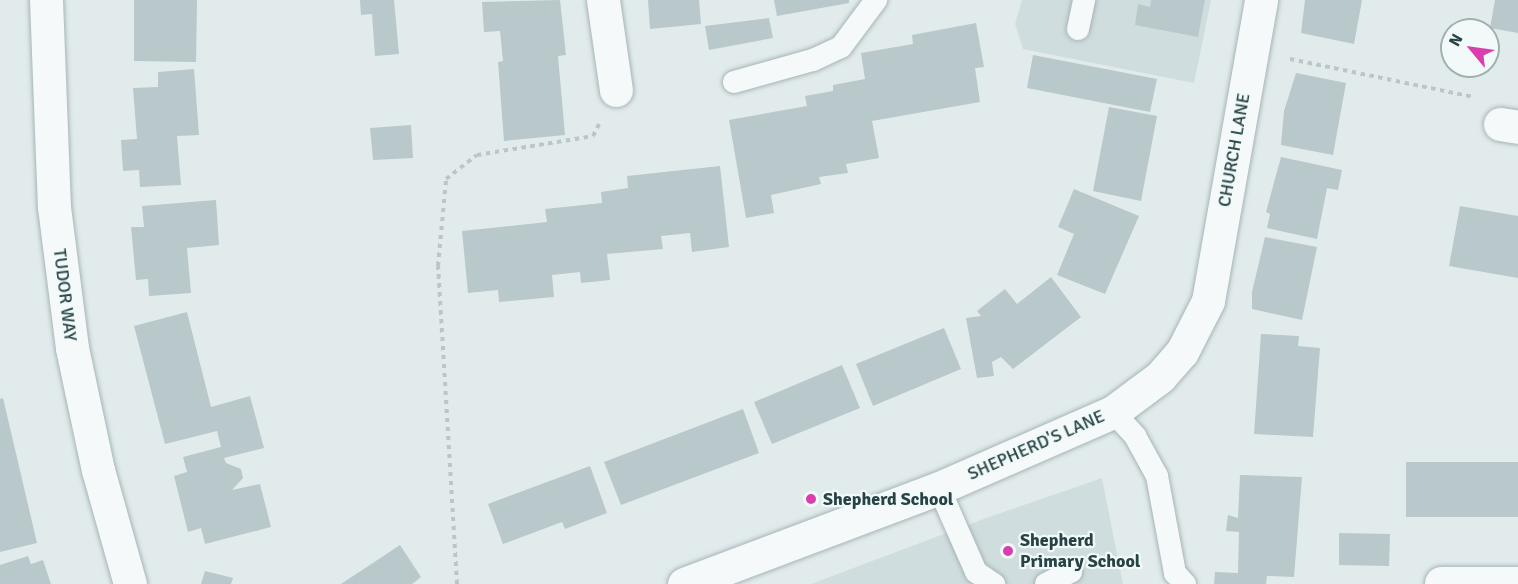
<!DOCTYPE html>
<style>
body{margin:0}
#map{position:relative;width:1518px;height:584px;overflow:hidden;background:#e2ebec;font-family:Signika,sans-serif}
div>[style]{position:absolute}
.built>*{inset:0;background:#d0ddde}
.building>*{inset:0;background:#b9c8ca}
.path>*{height:4px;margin-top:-2px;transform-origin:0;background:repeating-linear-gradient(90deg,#bcc6c7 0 4.5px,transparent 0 9px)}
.roads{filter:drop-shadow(0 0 2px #a6b5b7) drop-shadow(0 0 2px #a6b5b7)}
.lane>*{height:22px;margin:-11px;padding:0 11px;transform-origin:11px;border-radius:11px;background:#f5f9f9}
.street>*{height:33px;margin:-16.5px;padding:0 16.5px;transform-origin:16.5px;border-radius:16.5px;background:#f5f9f9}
.dots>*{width:16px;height:16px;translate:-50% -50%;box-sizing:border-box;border:3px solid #f2f9f9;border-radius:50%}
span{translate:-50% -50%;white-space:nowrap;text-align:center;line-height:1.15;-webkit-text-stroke:4.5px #f2f9f9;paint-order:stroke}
.street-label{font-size:18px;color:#284345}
.poi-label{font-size:18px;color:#284345;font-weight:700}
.left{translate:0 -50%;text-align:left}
.north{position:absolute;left:1440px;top:18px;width:60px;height:60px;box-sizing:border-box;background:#f2f9f9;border:2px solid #a1b0b1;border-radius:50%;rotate:299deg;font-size:16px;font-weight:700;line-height:24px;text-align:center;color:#284345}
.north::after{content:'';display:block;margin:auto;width:21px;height:27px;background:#da3eae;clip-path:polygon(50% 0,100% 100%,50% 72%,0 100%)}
</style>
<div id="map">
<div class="built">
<div style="clip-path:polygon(1022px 0,1211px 0,1194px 83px,1023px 49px,1015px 24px)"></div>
<div style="clip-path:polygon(1102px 478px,1123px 584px,811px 584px,989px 517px)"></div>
</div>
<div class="building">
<div style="clip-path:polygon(134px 0,197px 0,196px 62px,134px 61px)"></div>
<div style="clip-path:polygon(360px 0,394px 0,399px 54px,375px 56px,372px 14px,361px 15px)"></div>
<div style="clip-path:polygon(560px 0,566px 55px,558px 56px,565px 135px,504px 141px,498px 62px,503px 61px,500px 31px,484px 32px,482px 2px)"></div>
<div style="clip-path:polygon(648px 0,699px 0,701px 24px,650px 29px)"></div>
<div style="clip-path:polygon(774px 0,849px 0,849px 3px,777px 16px)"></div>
<div style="clip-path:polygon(1151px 0,1205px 0,1198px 37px,1135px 25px,1138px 4px,1150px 7px)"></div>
<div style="clip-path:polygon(1305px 0,1362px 0,1354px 44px,1301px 33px)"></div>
<div style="clip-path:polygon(1495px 0,1518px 0,1518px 33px,1490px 28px)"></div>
<div style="clip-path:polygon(769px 18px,773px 38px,709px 50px,705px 26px)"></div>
<div style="clip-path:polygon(976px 23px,984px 67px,975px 68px,980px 102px,872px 121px,879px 158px,846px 164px,848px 173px,819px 177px,821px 184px,771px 195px,774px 213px,746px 218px,729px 120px,807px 106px,805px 96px,833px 91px,833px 85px,865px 79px,861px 53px,913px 44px,912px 35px)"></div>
<div style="clip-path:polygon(1033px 55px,1157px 79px,1150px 112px,1027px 88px)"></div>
<div style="clip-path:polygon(194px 69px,199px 135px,177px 136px,181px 185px,140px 187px,139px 170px,123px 171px,121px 140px,137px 139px,133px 88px,158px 87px,158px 72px)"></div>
<div style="clip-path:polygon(1296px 73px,1346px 83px,1333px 155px,1281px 145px,1284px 111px)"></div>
<div style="clip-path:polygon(1109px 107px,1157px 116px,1141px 201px,1093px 191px)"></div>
<div style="clip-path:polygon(411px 125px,413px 158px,373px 160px,370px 128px)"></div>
<div style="clip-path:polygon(1281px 157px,1342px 170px,1338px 190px,1327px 188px,1317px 239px,1267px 228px,1270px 214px,1266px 212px)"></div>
<div style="clip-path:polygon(720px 166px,729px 247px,692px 252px,690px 233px,661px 236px,663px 249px,607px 254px,610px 280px,581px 283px,580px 272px,552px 275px,554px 297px,499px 302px,498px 290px,468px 293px,462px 231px,547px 222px,545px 209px,602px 203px,601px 192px,628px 188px,627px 176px)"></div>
<div style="clip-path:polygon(1074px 189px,1139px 216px,1105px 294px,1057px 275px,1074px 234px,1058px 227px)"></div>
<div style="clip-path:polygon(216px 200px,219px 245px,187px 248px,191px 293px,149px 296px,148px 279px,136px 280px,131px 227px,144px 227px,142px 206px)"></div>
<div style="clip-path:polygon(1460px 206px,1518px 216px,1518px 278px,1449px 266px)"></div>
<div style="clip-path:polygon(1265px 237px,1317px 247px,1302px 320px,1252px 309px,1252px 292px)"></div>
<div style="clip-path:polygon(1051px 277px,1081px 317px,1013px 369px,1001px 357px,992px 362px,994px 376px,977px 378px,966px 318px,981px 316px,977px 311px,1005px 289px,1017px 304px)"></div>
<div style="clip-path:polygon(187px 312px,211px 407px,250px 396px,264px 448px,224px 458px,226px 463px,241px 469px,243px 478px,232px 490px,260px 484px,271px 527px,205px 544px,201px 528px,188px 532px,174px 476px,187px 472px,183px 457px,221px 447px,217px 431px,165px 444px,134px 326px)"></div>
<div style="clip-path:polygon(944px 328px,961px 369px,873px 406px,856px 364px)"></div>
<div style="clip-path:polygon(1261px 334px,1299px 336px,1298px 346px,1320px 348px,1313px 437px,1254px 434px)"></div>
<div style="clip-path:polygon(842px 365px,860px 408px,772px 444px,754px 402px)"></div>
<div style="clip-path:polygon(3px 398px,37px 543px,0 552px,0 399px)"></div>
<div style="clip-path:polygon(743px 409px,759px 453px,621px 505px,604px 462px)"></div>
<div style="clip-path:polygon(1406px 462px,1518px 462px,1518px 517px,1406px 517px)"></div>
<div style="clip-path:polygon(590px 466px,607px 513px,565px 529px,562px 522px,503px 544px,488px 504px)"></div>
<div style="clip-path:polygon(1240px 475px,1302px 477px,1294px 577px,1267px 576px,1266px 584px,1214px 584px,1215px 572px,1238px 573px,1239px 532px,1226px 531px,1228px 515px,1238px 518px)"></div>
<div style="clip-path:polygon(1339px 533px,1390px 534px,1389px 566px,1339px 565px)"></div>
<div style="clip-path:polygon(400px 545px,421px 577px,412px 584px,341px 584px)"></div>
<div style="clip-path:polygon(28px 556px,31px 564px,43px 560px,51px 584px,0 584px,0 565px)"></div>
<div style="clip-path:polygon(205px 571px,233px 578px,231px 584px,201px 584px)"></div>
</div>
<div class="path">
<div style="left:1290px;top:59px;width:188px;rotate:11.7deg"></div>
<div style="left:457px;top:584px;width:319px;rotate:-93.4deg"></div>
<div style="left:438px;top:266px;width:87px;rotate:-84.7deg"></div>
<div style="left:446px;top:179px;width:39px;rotate:-38deg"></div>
<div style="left:477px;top:155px;width:118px;rotate:-9.3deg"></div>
<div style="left:593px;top:136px;width:16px;rotate:-63deg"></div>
</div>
<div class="roads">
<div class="lane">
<div style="left:1078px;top:29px;width:30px;rotate:-78deg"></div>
<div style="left:734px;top:82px;width:82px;rotate:-15.6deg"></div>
<div style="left:813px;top:60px;width:31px;rotate:-25deg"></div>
<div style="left:841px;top:47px;width:59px;rotate:-53.3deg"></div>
<div style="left:1113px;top:412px;width:33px;rotate:47deg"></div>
<div style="left:1135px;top:436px;width:46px;rotate:61.2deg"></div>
<div style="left:1157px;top:476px;width:99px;rotate:79.5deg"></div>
<div style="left:1175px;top:573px;width:15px;rotate:48deg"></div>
<div style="left:939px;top:488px;width:92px;rotate:66.2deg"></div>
<div style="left:976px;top:572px;width:22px;rotate:34deg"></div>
<div style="left:1046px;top:584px;width:28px;rotate:-26deg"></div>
</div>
<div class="street">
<div style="left:46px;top:0;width:207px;rotate:87.8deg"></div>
<div style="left:54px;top:207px;width:142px;rotate:82.7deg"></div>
<div style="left:72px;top:348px;width:125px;rotate:78deg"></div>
<div style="left:98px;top:470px;width:118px;rotate:74.3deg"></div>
<div style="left:603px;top:0;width:91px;rotate:81.8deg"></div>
<div style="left:1500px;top:124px;width:18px;rotate:9deg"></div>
<div style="left:1441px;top:583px;width:77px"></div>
<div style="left:684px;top:584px;width:272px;rotate:-20.6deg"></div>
<div style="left:939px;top:488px;width:190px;rotate:-23.6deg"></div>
<div style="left:1113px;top:412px;width:59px;rotate:-36.7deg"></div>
<div style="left:1160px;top:377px;width:33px;rotate:-49deg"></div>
<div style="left:1182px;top:352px;width:57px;rotate:-63deg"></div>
<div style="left:1208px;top:301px;width:306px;rotate:-80deg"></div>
</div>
</div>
<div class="dots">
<div style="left:811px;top:499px;background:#da3eae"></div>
<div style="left:1008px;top:551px;background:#da3eae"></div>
</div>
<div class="street-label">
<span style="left:1234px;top:150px;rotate:-80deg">CHURCH LANE</span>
<span style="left:65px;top:295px;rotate:83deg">TUDOR WAY</span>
<span style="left:1036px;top:445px;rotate:-24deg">SHEPHERD'S LANE</span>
</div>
<div class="poi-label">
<span class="left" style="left:823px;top:499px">Shepherd School</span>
<span class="left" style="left:1020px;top:551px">Shepherd<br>Primary School</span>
</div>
<div class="north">N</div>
</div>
